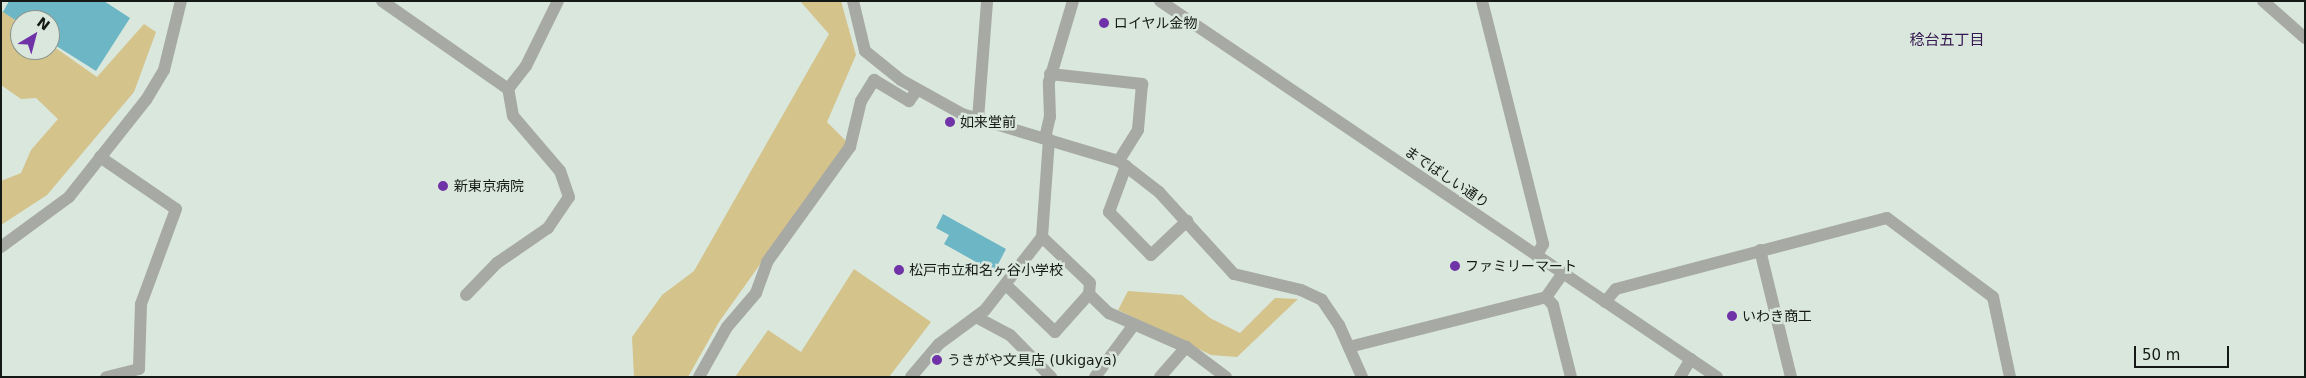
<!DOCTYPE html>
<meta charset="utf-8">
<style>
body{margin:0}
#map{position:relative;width:2306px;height:378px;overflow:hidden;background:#dae7dd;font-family:"DejaVu Sans","Noto Sans JP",sans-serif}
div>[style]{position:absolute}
.green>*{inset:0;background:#d4c38b}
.water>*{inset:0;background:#6cb6c6}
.minor>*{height:12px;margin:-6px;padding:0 6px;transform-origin:6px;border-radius:6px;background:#a7a9a4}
.dots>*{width:14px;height:14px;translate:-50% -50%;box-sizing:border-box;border:2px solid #dae7dd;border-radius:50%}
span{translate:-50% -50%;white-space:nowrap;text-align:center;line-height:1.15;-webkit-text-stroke:5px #dae7dd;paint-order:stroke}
.poi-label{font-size:14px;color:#151916}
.left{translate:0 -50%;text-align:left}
.street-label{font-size:14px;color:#151916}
.neighbourhood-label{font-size:15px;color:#341750}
.frame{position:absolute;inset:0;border:2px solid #151916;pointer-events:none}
.north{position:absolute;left:10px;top:10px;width:50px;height:50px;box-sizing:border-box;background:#dae7dd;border:1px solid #8b958d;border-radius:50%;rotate:37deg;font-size:14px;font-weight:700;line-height:20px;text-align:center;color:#151916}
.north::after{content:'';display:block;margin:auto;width:18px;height:22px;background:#7032a7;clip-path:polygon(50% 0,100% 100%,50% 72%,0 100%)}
.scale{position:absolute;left:2134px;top:346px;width:95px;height:22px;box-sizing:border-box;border:2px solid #151916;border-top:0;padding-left:6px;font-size:15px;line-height:18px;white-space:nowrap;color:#151916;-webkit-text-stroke:4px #dae7dd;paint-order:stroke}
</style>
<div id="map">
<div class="green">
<div style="clip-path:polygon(800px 1px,841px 1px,856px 55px,827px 122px,847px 142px,719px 322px,688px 377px,634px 377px,632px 337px,662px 295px,694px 271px,829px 34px)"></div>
<div style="clip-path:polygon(1px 10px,20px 23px,20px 50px,50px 50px,50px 44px,97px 77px,144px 24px,156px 32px,134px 92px,47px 195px,1px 225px,1px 181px,21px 173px,31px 150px,58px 119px,36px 98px,21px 99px,1px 85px)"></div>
<div style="clip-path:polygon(854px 269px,931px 322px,889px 377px,735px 377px,768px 330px,801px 352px)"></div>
<div style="clip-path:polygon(1128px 291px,1182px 295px,1210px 318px,1240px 333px,1275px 298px,1298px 299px,1237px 357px,1211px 355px,1118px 310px)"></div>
</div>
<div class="water">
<div style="clip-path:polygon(9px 1px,104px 1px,130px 18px,96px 71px,50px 42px,50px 20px,20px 23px,3px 12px)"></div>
<div style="clip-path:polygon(943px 214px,1006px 249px,994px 272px,944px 244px,949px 235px,936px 228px)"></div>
</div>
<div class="minor">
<div style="left:382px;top:1px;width:154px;rotate:34.9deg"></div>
<div style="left:508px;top:89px;width:29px;rotate:-52deg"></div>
<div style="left:526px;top:66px;width:72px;rotate:-63.8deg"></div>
<div style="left:853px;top:1px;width:51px;rotate:76.5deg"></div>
<div style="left:865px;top:51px;width:46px;rotate:38.9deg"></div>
<div style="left:901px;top:80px;width:70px;rotate:29.1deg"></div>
<div style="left:962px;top:114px;width:164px;rotate:16.7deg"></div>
<div style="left:1119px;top:161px;width:51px;rotate:37.8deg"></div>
<div style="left:1159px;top:192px;width:111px;rotate:47.6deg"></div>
<div style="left:1234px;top:274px;width:69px;rotate:13.4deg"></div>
<div style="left:1301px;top:290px;width:23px;rotate:25deg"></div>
<div style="left:1322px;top:300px;width:30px;rotate:56deg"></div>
<div style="left:1339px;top:325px;width:57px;rotate:66.1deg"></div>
<div style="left:1160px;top:1px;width:672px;rotate:34.02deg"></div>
<div style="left:1482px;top:1px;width:251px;rotate:75.9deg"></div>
<div style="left:1543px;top:244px;width:13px;rotate:119deg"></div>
<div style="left:2263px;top:1px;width:56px;rotate:41.4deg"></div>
<div style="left:1050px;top:74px;width:93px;rotate:6.2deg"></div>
<div style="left:1142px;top:84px;width:46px;rotate:95deg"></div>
<div style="left:1138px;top:130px;width:36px;rotate:122deg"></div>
<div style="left:978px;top:119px;width:118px;rotate:-85.6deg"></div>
<div style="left:1045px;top:138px;width:22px;rotate:-77deg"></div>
<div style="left:1050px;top:117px;width:35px;rotate:-92deg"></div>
<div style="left:1049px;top:82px;width:84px;rotate:-73.5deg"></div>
<div style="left:100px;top:157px;width:92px;rotate:34.4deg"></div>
<div style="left:176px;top:209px;width:101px;rotate:110.2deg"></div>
<div style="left:141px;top:304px;width:65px;rotate:91.8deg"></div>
<div style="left:139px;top:369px;width:34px;rotate:166deg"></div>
<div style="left:1126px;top:166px;width:49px;rotate:110.3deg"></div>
<div style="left:1109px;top:212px;width:60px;rotate:45.7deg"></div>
<div style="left:1151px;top:255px;width:50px;rotate:-43.4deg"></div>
<div style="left:1042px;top:237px;width:66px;rotate:43.8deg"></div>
<div style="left:1090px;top:283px;width:11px;rotate:95deg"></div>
<div style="left:1089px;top:294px;width:28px;rotate:44deg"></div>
<div style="left:1109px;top:313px;width:84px;rotate:23.8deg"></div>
<div style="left:1186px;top:347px;width:50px;rotate:36.9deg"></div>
<div style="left:1px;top:247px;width:84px;rotate:-36.3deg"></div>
<div style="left:69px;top:197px;width:124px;rotate:-51.6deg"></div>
<div style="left:146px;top:100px;width:35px;rotate:-59deg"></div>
<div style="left:164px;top:70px;width:71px;rotate:-76.2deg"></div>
<div style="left:1760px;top:250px;width:131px;rotate:76.3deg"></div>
<div style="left:1563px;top:273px;width:29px;rotate:125deg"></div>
<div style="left:1546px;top:297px;width:11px;rotate:49deg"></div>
<div style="left:1553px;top:305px;width:74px;rotate:76deg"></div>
<div style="left:1006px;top:285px;width:68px;rotate:43.8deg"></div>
<div style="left:1055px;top:332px;width:51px;rotate:-48.2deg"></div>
<div style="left:466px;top:295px;width:45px;rotate:-45.9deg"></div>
<div style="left:497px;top:263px;width:62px;rotate:-34.5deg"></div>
<div style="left:548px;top:228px;width:37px;rotate:-56deg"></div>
<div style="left:569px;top:197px;width:28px;rotate:-109deg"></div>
<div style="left:560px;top:171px;width:72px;rotate:-130.5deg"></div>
<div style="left:513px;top:116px;width:27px;rotate:-100deg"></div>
<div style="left:1605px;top:302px;width:17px;rotate:-50deg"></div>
<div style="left:1616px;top:289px;width:280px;rotate:-14.7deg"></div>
<div style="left:1887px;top:218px;width:132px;rotate:36.7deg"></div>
<div style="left:1993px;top:297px;width:82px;rotate:78deg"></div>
<div style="left:976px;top:317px;width:38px;rotate:28deg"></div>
<div style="left:1010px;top:335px;width:59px;rotate:45.7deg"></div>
<div style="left:1349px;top:347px;width:203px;rotate:-14.2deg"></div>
<div style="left:699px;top:377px;width:57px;rotate:-60.8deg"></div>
<div style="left:727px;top:327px;width:45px;rotate:-49.5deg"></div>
<div style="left:756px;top:293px;width:33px;rotate:-70deg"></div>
<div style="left:767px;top:262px;width:142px;rotate:-54.2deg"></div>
<div style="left:850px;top:147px;width:47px;rotate:-76.6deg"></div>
<div style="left:861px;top:101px;width:25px;rotate:-58deg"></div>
<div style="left:874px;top:80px;width:41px;rotate:31deg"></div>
<div style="left:909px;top:101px;width:14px;rotate:-54deg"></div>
<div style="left:911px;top:377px;width:43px;rotate:-49.7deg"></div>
<div style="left:939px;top:344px;width:57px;rotate:-36.5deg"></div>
<div style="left:985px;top:310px;width:93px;rotate:-52deg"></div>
<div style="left:1042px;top:237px;width:98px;rotate:-85.9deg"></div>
<div style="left:1095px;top:377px;width:64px;rotate:-53.3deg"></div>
<div style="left:1160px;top:377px;width:40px;rotate:-49deg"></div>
<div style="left:1680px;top:377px;width:21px;rotate:-59deg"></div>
</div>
<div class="dots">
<div style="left:1104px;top:23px;background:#7032a7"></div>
<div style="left:950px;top:122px;background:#7032a7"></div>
<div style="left:443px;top:186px;background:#7032a7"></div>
<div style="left:1455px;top:266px;background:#7032a7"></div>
<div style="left:899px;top:270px;background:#7032a7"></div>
<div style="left:1732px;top:316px;background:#7032a7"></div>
<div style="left:937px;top:360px;background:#7032a7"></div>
</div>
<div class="poi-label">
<span class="left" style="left:1114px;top:23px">ロイヤル金物</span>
<span class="left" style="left:960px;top:122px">如来堂前</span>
<span class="left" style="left:454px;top:186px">新東京病院</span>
<span class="left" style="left:1465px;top:266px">ファミリーマート</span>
<span class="left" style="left:909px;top:270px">松戸市立和名ヶ谷小学校</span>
<span class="left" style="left:1742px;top:316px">いわき商工</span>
<span class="left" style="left:947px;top:360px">うきがや文具店 (Ukigaya)</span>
</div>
<div class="street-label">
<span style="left:1447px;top:177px;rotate:34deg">までばしい通り</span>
</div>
<div class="neighbourhood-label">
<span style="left:1947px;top:41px">稔台五丁目</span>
</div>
<div class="frame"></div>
<div class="north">N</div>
<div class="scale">50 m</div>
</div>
